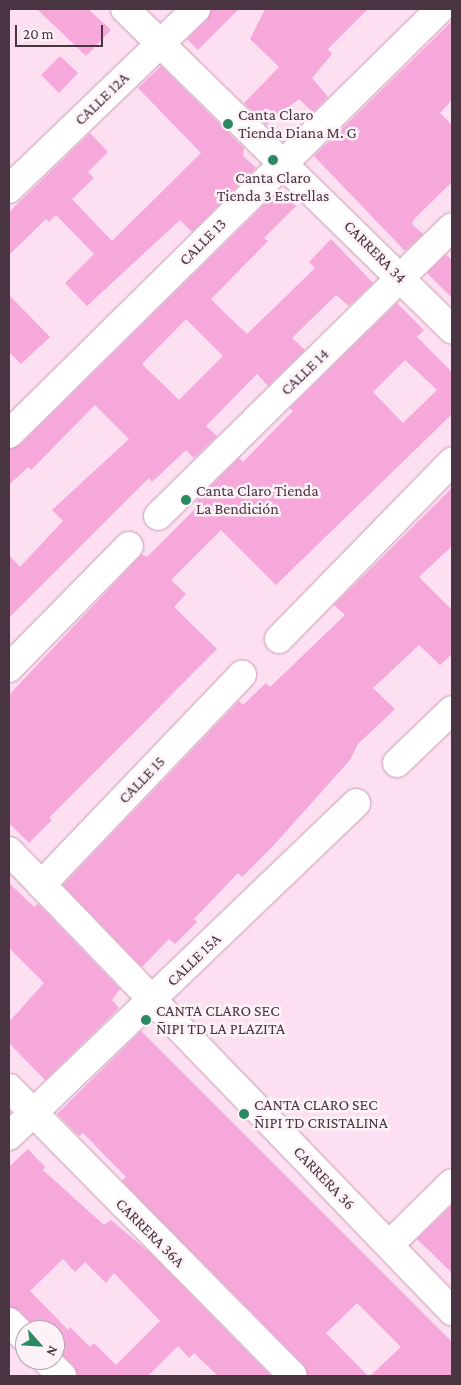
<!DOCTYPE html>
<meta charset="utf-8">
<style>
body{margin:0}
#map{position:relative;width:461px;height:1385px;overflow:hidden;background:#fcdff0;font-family:"Crimson Pro",serif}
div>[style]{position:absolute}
.building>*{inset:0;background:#f5a8d9}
.roads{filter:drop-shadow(0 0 1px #c89ab6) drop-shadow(0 0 1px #c89ab6)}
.street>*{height:28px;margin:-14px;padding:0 14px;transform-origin:14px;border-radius:14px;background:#fff}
.dots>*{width:14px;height:14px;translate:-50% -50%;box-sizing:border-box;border:2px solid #fcf2f8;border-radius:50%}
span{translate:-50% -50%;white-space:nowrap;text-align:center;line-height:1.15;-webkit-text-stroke:5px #fcf2f8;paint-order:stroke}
.street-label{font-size:16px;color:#483541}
.poi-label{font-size:16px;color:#483541}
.left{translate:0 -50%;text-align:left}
.frame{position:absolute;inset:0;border:10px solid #483541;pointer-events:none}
.north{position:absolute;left:15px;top:1320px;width:50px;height:50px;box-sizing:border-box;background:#fcf2f8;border:1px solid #b4a6af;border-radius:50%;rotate:116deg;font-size:14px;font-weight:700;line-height:20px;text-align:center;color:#483541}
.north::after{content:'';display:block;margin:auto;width:18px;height:22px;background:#2b8a62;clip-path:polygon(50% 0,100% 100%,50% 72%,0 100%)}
.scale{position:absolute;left:15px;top:25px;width:88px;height:22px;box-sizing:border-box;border:2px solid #483541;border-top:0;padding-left:6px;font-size:15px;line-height:18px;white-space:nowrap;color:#483541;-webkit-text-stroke:4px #fcf2f8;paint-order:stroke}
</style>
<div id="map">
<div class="building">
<div style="clip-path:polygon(37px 9px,88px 9px,111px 30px,86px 56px)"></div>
<div style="clip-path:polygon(211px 9px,239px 9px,198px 50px,187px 39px,207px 20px)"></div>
<div style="clip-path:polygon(265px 9px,368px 9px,328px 49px,332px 54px,312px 78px,328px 97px,313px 112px,299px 99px,266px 125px,244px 103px,279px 67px,250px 39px)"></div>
<div style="clip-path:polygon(452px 21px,452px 100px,440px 113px,452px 125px,452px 182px,414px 219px,412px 224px,423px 234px,405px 251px,314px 156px)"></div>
<div style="clip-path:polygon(60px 56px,78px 73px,59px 93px,41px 75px)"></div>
<div style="clip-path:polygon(161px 66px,244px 148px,243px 156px,256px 168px,192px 232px,180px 220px,87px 306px,65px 283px,94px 254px,56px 215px,49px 222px,46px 219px,9px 255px,9px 212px,90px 133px,108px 152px,88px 172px,94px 178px,72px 199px,112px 241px,201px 153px,138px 88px)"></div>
<div style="clip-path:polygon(evenodd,279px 190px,296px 206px,264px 238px,268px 241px,211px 299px,228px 316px,247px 334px,315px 268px,309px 262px,331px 239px,373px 283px,349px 306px,336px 295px,292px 338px,305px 350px,268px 386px,257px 374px,206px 426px,217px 436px,194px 458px,186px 450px,152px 482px,149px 478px,9px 618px,9px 555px,20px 567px,63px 521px,52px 510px,129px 439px,95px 405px,31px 470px,28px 467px,9px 485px,9px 449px,20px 445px,279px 190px,186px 319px,223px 356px,179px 400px,142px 364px,186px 319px)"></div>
<div style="clip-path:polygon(446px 255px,452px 260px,452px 298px,427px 273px)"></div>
<div style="clip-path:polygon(9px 295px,50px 337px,21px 364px,9px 352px)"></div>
<div style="clip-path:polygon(evenodd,397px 303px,424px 330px,417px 337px,452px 372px,452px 414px,276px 585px,221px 530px,171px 580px,186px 594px,174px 607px,217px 649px,49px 818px,52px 820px,29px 843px,9px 823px,9px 695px,142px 554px,147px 557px,198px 506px,194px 503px,239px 458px,243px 462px,293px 411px,290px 408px,397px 303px,405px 360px,437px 390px,403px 423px,373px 392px,405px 360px)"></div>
<div style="clip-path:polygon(452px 488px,452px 546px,419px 577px,452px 610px,452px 654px,440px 665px,419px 645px,373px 688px,395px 709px,358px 744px,350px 760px,272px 847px,242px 877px,238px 873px,194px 919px,197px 922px,175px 944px,169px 939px,142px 967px,63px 885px,239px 701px,243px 705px,266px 683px,270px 687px,345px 615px,334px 605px)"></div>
<div style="clip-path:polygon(9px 883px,34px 907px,38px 904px,120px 989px,112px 1000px,119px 1008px,45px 1080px,9px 1043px,9px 1022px,44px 983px,9px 948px)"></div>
<div style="clip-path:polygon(141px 1031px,452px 1342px,452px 1376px,370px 1376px,401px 1347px,357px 1303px,326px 1333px,368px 1376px,308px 1376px,304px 1365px,122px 1181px,126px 1177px,83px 1133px,79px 1136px,57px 1114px)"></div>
<div style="clip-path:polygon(evenodd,28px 1149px,45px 1167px,43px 1170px,104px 1225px,111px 1220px,149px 1252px,271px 1376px,218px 1376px,194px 1353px,189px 1358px,178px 1346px,148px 1376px,78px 1376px,73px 1365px,55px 1348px,55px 1330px,38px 1330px,20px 1311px,9px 1307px,9px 1167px,28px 1149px,63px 1259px,75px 1272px,85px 1262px,106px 1283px,114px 1273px,160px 1321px,116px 1365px,94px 1343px,90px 1347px,70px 1327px,68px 1330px,30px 1291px,63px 1259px)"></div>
<div style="clip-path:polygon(452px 1205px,452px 1273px,417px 1239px)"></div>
</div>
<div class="roads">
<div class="street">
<div style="left:125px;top:9px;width:458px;rotate:44.4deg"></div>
<div style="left:9px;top:189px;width:260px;rotate:-43.9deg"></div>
<div style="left:9px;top:434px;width:605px;rotate:-44.6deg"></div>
<div style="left:158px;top:516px;width:412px;rotate:-44.5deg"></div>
<div style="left:279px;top:639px;width:248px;rotate:-45.7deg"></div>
<div style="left:9px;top:668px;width:171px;rotate:-45.5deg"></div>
<div style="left:397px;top:763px;width:76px;rotate:-43.9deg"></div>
<div style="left:9px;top:851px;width:639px;rotate:46.08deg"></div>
<div style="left:41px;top:885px;width:291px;rotate:-46.3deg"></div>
<div style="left:9px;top:1088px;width:404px;rotate:45.4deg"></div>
<div style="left:9px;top:1136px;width:481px;rotate:-43.8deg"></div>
<div style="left:389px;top:1245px;width:88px;rotate:-44.5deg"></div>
<div style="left:9px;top:1322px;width:23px;rotate:45deg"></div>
<div style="left:46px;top:1360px;width:23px;rotate:45deg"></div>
</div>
</div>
<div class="dots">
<div style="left:228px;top:124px;background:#2b8a62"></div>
<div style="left:273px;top:160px;background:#2b8a62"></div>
<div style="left:186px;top:500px;background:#2b8a62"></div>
<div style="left:146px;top:1020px;background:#2b8a62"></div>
<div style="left:244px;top:1114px;background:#2b8a62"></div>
</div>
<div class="street-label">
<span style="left:102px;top:99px;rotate:-44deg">CALLE 12A</span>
<span style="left:203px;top:242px;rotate:-45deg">CALLE 13</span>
<span style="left:375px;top:252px;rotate:45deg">CARRERA 34</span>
<span style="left:305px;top:372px;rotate:-44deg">CALLE 14</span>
<span style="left:142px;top:780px;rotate:-46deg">CALLE 15</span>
<span style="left:194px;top:960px;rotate:-44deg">CALLE 15A</span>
<span style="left:324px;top:1178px;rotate:46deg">CARRERA 36</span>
<span style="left:150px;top:1233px;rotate:45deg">CARRERA 36A</span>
</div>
<div class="poi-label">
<span class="left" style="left:238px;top:124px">Canta Claro<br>Tienda Diana M. G</span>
<span style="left:273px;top:187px">Canta Claro<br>Tienda 3 Estrellas</span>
<span class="left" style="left:196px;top:500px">Canta Claro Tienda<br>La Bendición</span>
<span class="left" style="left:156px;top:1020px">CANTA CLARO SEC<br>ÑIPI TD LA PLAZITA</span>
<span class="left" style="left:254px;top:1114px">CANTA CLARO SEC<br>ÑIPI TD CRISTALINA</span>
</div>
<div class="frame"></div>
<div class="north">N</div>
<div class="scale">20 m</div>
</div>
